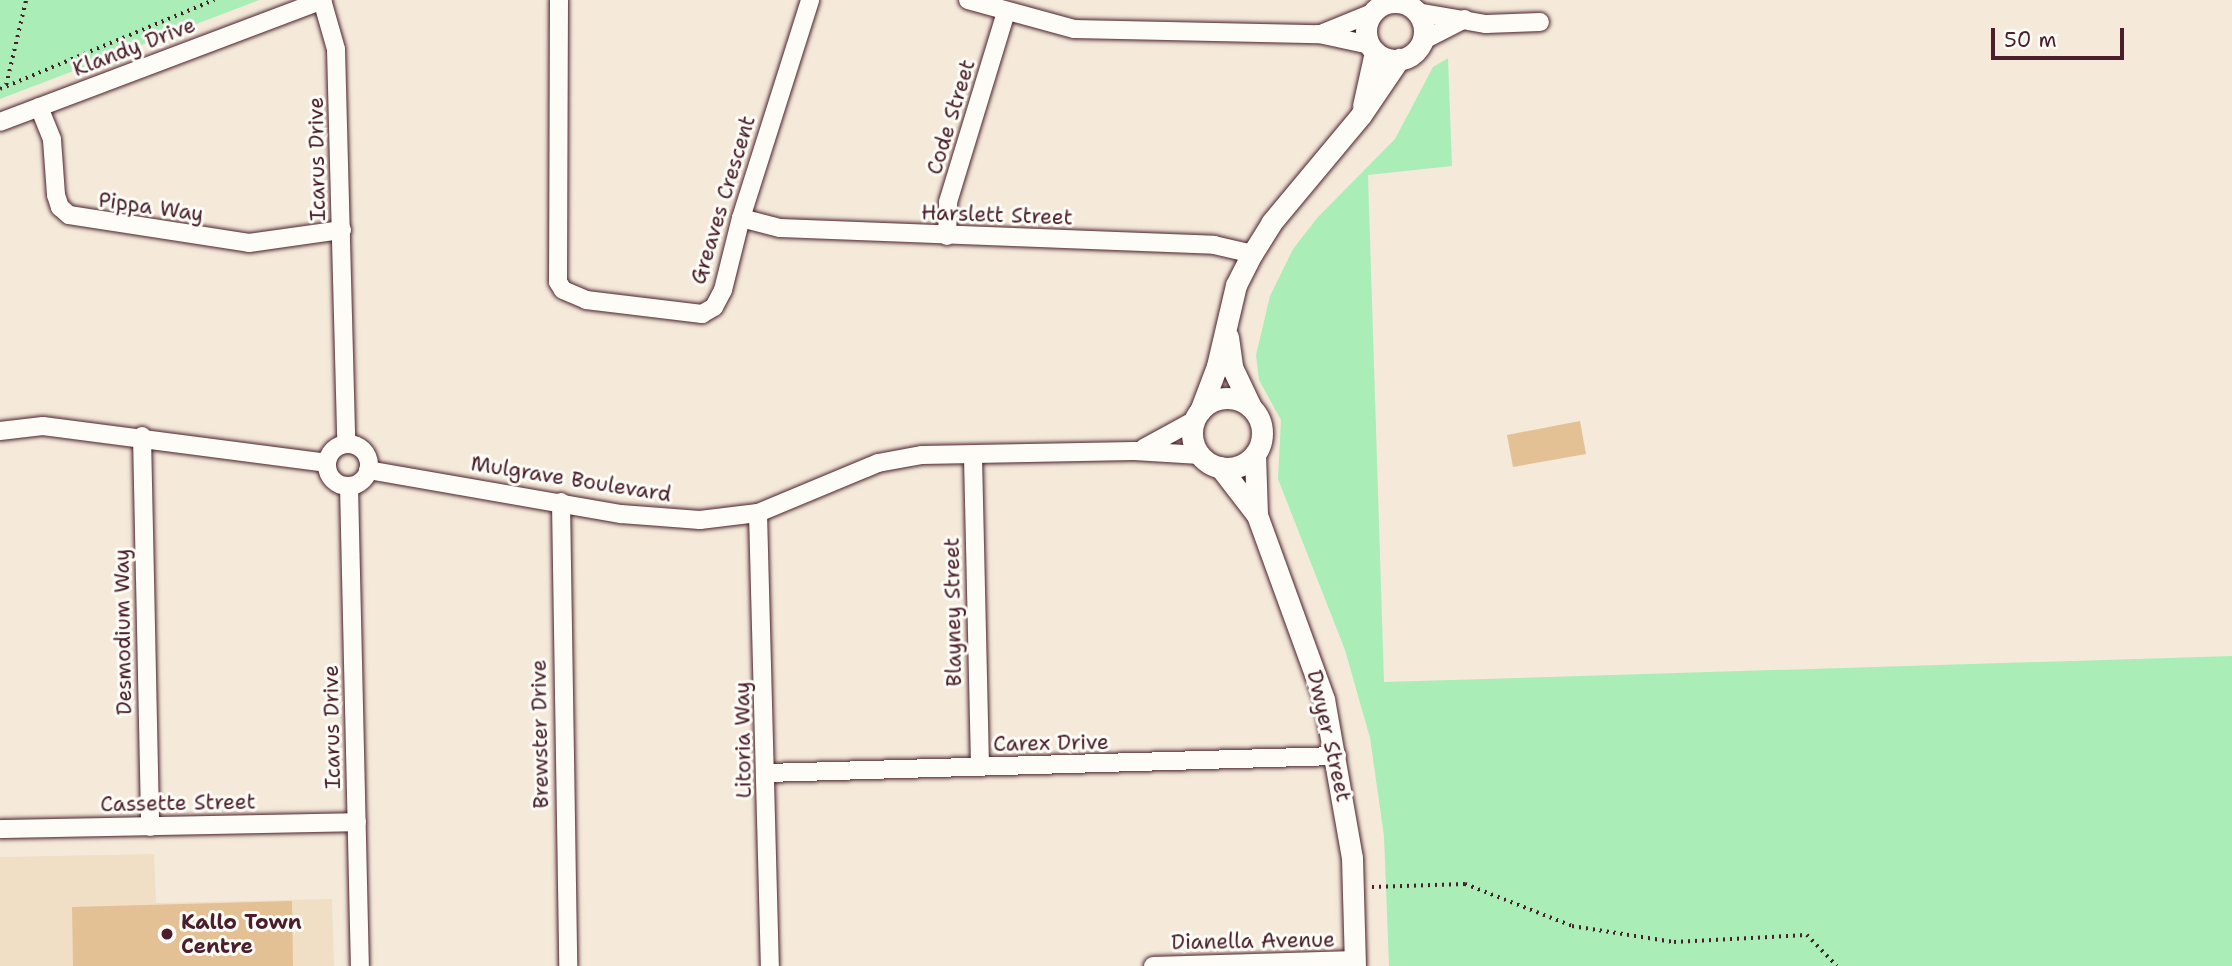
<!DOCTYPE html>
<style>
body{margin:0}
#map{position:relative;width:2232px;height:966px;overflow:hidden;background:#f5eada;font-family:"Shantell Sans",sans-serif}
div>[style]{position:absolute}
.built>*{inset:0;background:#f0dec5}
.green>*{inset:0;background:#aaedb7}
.building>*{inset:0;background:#e3c195}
.path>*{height:3.5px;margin-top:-1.75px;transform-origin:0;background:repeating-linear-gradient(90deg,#4a1f2b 0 2px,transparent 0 7px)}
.roads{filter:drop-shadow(0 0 2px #4a1f2b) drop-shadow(0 0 2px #4a1f2b)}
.minor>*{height:18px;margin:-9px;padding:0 9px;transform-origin:9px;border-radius:9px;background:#fdfcf7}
.minor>.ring{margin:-9px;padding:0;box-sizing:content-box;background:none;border:18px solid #fdfcf7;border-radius:50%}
.tertiary>*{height:21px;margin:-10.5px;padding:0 10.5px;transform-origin:10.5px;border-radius:10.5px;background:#fdfcf7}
.tertiary>.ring{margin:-10.5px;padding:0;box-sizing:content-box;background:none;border:21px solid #fdfcf7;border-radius:50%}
.dots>*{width:19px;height:19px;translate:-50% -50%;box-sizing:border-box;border:4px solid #fdfcf7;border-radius:50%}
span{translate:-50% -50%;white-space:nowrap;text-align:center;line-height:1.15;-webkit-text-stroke:6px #fdfcf7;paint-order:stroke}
.street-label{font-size:21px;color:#4a1f2b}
.poi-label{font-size:21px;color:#4a1f2b;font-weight:700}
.left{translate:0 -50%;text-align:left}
.scale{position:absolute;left:1991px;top:28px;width:133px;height:32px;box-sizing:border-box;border:4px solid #4a1f2b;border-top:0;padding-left:9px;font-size:21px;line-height:24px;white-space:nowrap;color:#4a1f2b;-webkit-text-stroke:5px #fdfcf7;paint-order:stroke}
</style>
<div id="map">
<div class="built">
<div style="clip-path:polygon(154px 854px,156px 903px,332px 899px,334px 966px,0 966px,0 857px)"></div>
</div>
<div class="green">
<div style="clip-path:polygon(0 0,259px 0,0 99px)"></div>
<div style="clip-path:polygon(1448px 58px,1452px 166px,1368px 175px,1384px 682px,2232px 656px,2232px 966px,1389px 966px,1384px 836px,1370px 738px,1345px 650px,1278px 479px,1281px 420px,1259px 380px,1256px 355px,1270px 296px,1293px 249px,1318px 217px,1395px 139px,1433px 67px)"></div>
</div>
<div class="building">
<div style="clip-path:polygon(1580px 421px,1586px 454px,1513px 467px,1507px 435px)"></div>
<div style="clip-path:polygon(292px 901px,293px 966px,73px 966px,72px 907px)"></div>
</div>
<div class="path">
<div style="left:6px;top:85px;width:87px;rotate:-76.8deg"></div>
<div style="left:0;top:89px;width:232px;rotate:-22.6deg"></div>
<div style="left:1372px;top:887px;width:93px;rotate:-1.8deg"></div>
<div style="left:1465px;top:884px;width:115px;rotate:21.4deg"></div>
<div style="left:1572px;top:926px;width:103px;rotate:8.9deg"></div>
<div style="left:1674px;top:942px;width:133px;rotate:-3deg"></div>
<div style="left:1807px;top:935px;width:43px;rotate:45.9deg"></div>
</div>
<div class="roads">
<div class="minor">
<div style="left:322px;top:0;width:51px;rotate:74.1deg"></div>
<div style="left:336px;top:49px;width:395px;rotate:88.5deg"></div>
<div style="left:559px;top:0;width:282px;rotate:90.2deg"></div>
<div style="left:558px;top:282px;width:9px;rotate:58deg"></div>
<div style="left:563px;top:290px;width:25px;rotate:23deg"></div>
<div style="left:586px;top:300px;width:117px;rotate:6.9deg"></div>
<div style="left:702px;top:314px;width:14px;rotate:-30deg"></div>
<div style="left:714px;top:307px;width:19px;rotate:-62deg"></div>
<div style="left:723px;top:290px;width:74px;rotate:-76deg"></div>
<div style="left:741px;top:218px;width:229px;rotate:-72.4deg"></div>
<div style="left:968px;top:0;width:110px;rotate:15.3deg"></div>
<div style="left:1074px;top:29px;width:245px;rotate:1.2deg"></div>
<div style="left:1319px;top:34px;width:52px;rotate:12.2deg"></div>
<div style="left:1417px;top:12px;width:70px;rotate:9.9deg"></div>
<div style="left:1486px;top:24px;width:54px;rotate:-2.1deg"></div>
<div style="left:1323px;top:33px;width:53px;rotate:-22.2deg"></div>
<div style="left:1422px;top:41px;width:48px;rotate:-27.1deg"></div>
<div style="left:39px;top:107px;width:35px;rotate:68deg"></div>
<div style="left:52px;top:140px;width:55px;rotate:85.8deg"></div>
<div style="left:56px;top:195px;width:13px;rotate:72deg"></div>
<div style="left:60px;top:207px;width:12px;rotate:42deg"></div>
<div style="left:69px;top:215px;width:182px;rotate:8.8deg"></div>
<div style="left:249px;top:243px;width:94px;rotate:-8deg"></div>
<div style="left:0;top:122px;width:345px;rotate:-20.7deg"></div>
<div style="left:741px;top:218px;width:40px;rotate:14.4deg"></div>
<div style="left:780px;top:228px;width:434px;rotate:2.2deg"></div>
<div style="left:1214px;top:245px;width:39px;rotate:13deg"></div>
<div style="left:947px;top:236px;width:34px;rotate:-88deg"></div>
<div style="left:948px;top:202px;width:199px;rotate:-73deg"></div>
<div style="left:0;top:431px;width:43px;rotate:-6.6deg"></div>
<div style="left:43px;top:426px;width:285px;rotate:7.4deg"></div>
<div style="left:142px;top:436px;width:391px;rotate:88.8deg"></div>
<div class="ring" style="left:327px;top:444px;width:24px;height:24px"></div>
<div style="left:1144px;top:448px;width:58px;rotate:-28.8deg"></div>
<div style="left:973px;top:457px;width:310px;rotate:88.7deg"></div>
<div style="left:368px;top:470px;width:257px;rotate:9.9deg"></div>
<div style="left:621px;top:514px;width:79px;rotate:4.3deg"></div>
<div style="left:700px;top:520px;width:58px;rotate:-6.9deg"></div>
<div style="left:758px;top:513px;width:130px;rotate:-22.6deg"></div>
<div style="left:878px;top:463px;width:45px;rotate:-10.3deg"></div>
<div style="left:922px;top:455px;width:212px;rotate:-1.1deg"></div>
<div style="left:1134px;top:451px;width:66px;rotate:3.5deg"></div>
<div style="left:349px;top:486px;width:480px;rotate:88.7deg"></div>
<div style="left:561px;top:502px;width:464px;rotate:89.1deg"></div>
<div style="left:758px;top:513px;width:453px;rotate:88.5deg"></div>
<div style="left:767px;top:773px;width:570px;rotate:-1.71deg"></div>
<div style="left:0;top:829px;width:357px;rotate:-1.1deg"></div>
<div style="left:1153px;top:966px;width:202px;rotate:-1.7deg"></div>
</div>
<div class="tertiary">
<div class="ring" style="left:1366px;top:2px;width:37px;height:37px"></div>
<div style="left:1363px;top:106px;width:55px;rotate:-77.5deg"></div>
<div style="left:1228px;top:337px;width:30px;rotate:82deg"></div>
<div style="left:1232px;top:367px;width:44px;rotate:64.6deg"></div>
<div class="ring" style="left:1192px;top:398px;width:49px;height:49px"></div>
<div style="left:1200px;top:411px;width:48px;rotate:-69.3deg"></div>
<div style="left:1217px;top:366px;width:83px;rotate:-76.8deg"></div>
<div style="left:1236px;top:285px;width:35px;rotate:-63deg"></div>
<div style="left:1252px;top:254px;width:36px;rotate:-58deg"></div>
<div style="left:1271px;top:223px;width:141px;rotate:-50.2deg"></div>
<div style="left:1361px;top:115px;width:68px;rotate:-55.8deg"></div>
<div style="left:1255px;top:454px;width:61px;rotate:88.1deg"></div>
<div style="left:1220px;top:467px;width:61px;rotate:52.4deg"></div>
<div style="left:1257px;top:515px;width:196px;rotate:70deg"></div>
<div style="left:1324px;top:699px;width:161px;rotate:80deg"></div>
<div style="left:1352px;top:858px;width:108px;rotate:88.4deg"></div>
</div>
</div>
<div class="dots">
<div style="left:167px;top:934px;background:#4a1f2b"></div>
</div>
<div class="street-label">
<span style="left:134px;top:47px;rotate:-21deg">Klandy Drive</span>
<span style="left:951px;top:117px;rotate:-73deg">Code Street</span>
<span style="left:317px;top:159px;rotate:-91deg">Icarus Drive</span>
<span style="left:723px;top:200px;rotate:-73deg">Greaves Crescent</span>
<span style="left:151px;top:207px;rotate:8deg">Pippa Way</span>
<span style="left:997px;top:215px;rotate:2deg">Harslett Street</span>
<span style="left:571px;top:479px;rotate:9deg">Mulgrave Boulevard</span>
<span style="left:953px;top:612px;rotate:-91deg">Blayney Street</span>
<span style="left:123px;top:632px;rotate:-91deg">Desmodium Way</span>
<span style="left:332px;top:727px;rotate:-91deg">Icarus Drive</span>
<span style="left:540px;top:734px;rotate:-91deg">Brewster Drive</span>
<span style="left:1329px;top:736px;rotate:77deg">Dwyer Street</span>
<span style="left:743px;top:740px;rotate:-91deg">Litoria Way</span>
<span style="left:1051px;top:743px;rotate:-1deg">Carex Drive</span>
<span style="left:178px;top:803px;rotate:-1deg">Cassette Street</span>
<span style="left:1253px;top:941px;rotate:-1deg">Dianella Avenue</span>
</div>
<div class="poi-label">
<span class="left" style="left:181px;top:934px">Kallo Town<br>Centre</span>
</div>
<div class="scale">50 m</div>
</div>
